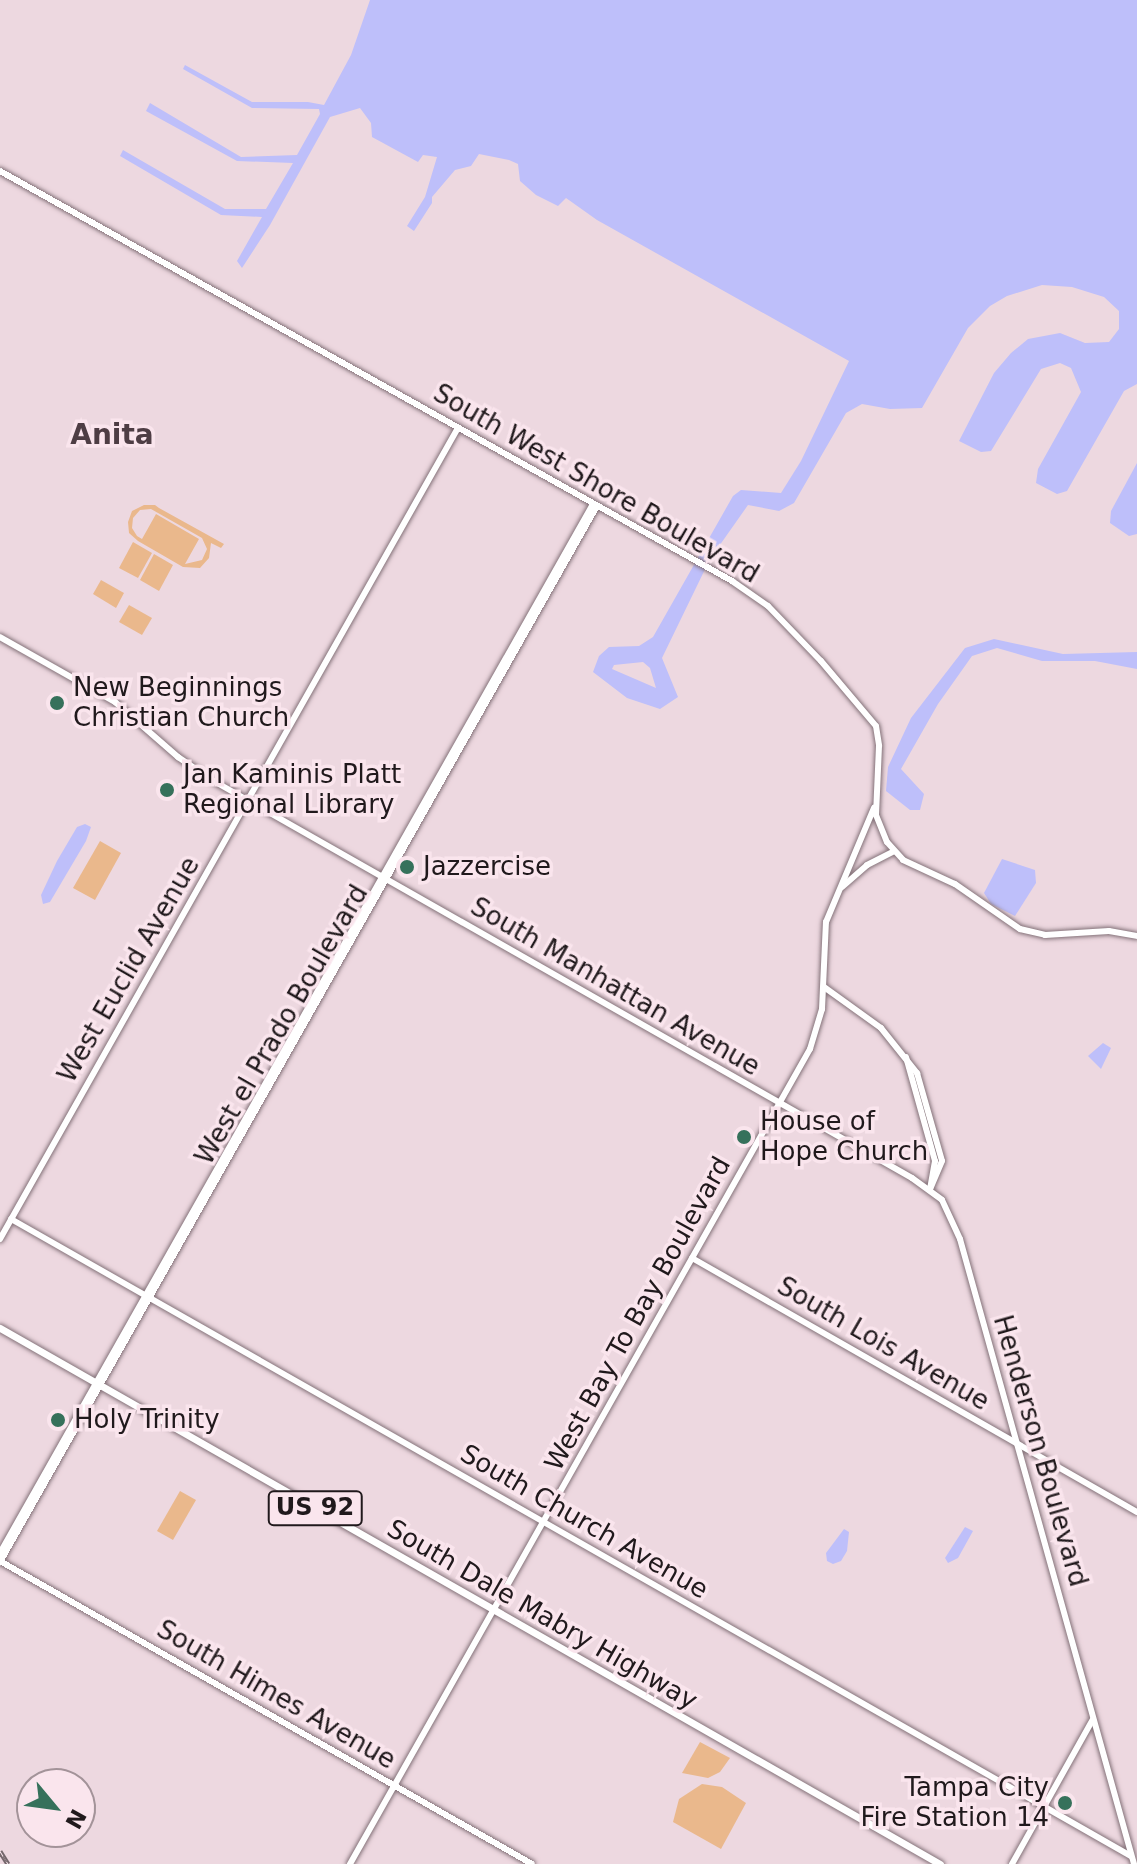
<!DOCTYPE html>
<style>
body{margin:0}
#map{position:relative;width:1137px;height:1864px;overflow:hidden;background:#edd8e0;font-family:"DejaVu Sans",sans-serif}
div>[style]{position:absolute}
.green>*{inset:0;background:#eab88c}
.water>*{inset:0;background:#bebffa}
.roads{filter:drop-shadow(0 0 2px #847279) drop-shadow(0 0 2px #847279)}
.secondary>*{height:6px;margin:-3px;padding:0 3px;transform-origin:3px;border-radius:3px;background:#fff}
.primary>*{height:7px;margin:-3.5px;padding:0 3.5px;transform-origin:3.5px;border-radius:3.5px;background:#fff}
.rail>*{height:5px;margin-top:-2.5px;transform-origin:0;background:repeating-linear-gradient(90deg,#fae5ed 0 6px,#74676c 0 12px);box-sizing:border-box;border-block:2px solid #74676c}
.dots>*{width:22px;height:22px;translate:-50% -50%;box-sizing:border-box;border:4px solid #fae5ed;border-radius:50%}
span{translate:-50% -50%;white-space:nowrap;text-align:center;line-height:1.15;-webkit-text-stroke:7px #fae5ed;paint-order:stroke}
.shield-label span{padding:2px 6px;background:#fae5ed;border:2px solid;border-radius:6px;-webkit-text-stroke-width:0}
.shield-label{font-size:24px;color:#20191c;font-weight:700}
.street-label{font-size:26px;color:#20191c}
.poi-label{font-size:26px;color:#20191c}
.left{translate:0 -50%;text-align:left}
.right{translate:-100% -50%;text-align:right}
.neighbourhood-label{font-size:28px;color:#4e3d44;font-weight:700}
.north{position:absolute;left:16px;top:1768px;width:80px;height:80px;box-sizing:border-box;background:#fae5ed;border:2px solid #a39399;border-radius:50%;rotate:119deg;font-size:22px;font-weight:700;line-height:32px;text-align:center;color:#20191c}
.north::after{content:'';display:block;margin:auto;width:28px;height:36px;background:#36715b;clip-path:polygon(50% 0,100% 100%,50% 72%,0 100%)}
</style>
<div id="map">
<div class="green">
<div style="clip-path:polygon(evenodd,155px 505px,159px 508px,224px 544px,221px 548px,211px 543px,209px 558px,200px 568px,183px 567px,138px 541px,129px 533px,128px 522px,132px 511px,144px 505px,155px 505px,151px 509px,202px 538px,207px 549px,202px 560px,185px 564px,199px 539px,156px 514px,142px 539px,137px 536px,132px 528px,133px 518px,140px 510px,151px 509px)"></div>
<div style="clip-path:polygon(133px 542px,152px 553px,138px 578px,119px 568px)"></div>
<div style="clip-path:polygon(154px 554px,173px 565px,159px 591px,140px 580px)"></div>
<div style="clip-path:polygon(101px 580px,124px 593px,116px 608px,93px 594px)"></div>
<div style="clip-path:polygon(129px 605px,152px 618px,142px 635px,119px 622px)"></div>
<div style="clip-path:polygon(100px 841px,121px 853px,95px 900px,73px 888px)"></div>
<div style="clip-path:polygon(180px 1491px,196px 1500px,173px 1540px,157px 1531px)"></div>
<div style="clip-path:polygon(700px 1742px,730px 1758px,720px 1772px,708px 1778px,682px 1773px)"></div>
<div style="clip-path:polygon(702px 1784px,722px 1787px,746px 1803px,721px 1849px,673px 1822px,679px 1799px)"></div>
</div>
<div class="water">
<div style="clip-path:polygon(evenodd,370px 0,1137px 0,1137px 384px,1124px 391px,1067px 491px,1057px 494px,1036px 483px,1038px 469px,1081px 392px,1071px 368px,1060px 363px,1041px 369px,991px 451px,981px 452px,959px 441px,994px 373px,1011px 353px,1028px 339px,1060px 333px,1085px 343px,1109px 342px,1119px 329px,1119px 311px,1104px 297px,1072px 287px,1042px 285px,1007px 296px,990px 306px,968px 328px,922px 408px,890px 409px,862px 404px,846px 413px,794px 503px,779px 511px,748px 505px,710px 559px,662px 658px,678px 697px,660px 709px,627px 698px,593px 672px,599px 656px,609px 647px,639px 646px,653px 637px,733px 496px,741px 490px,781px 493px,801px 461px,849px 361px,597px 220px,566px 198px,558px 206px,536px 195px,520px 181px,518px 164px,509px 160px,479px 154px,471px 166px,455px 170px,432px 197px,432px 203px,414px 231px,407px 226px,425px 197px,437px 157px,423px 155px,418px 162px,372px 137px,371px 123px,360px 108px,330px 117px,270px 225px,242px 268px,237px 261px,262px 217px,221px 215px,120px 156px,123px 150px,225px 209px,266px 209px,293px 163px,237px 161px,146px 111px,150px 103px,241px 157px,297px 155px,320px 114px,319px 109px,252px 108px,183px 69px,185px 65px,252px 102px,308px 102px,324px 105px,351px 55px,370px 0,643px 662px,650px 668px,656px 688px,612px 669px,614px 665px,643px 662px)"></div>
<div style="clip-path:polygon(1137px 463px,1137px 534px,1129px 536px,1110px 523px,1111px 511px)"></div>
<div style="clip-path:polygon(994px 639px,1063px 654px,1137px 652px,1137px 669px,1095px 661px,1042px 661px,997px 648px,972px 656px,938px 704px,901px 769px,924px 794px,920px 810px,910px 810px,886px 791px,888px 767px,911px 718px,965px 648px)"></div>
<div style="clip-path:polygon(85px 824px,91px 827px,86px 841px,50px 902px,43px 904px,41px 895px,57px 861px,77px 827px)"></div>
<div style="clip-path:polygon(1002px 859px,1035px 870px,1036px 883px,1015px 916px,991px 904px,984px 893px)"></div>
<div style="clip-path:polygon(1103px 1043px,1111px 1048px,1101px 1069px,1088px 1056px)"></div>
<div style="clip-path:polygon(965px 1527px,973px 1531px,958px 1558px,948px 1563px,945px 1558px)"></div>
<div style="clip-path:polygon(844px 1529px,849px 1532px,847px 1551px,841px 1561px,833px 1564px,827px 1561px,826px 1553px)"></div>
</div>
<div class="roads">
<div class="secondary">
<div style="left:0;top:171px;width:839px;rotate:29.25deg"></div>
<div style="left:732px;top:581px;width:44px;rotate:34.8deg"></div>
<div style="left:768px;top:606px;width:76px;rotate:46.1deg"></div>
<div style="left:821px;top:661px;width:85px;rotate:49.8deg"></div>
<div style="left:876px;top:726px;width:20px;rotate:81deg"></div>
<div style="left:879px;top:746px;width:69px;rotate:92.5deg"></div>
<div style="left:876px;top:815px;width:29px;rotate:68deg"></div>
<div style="left:887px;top:842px;width:24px;rotate:48deg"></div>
<div style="left:903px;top:860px;width:57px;rotate:24.8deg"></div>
<div style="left:955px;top:884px;width:79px;rotate:34.7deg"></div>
<div style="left:1020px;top:929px;width:26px;rotate:13deg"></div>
<div style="left:1045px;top:935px;width:64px;rotate:-3.6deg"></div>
<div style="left:1109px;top:931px;width:28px;rotate:10deg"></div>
<div style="left:0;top:637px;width:132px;rotate:29.5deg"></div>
<div style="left:115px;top:702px;width:84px;rotate:41.1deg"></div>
<div style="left:178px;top:757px;width:41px;rotate:34.1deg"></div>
<div style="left:212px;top:780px;width:805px;rotate:29.62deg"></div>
<div style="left:912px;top:1178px;width:37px;rotate:36deg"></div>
<div style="left:942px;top:1200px;width:43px;rotate:65.2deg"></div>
<div style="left:960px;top:1239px;width:649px;rotate:74.44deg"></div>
<div style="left:842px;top:887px;width:33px;rotate:-41deg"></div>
<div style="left:867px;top:865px;width:30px;rotate:-27deg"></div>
<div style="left:824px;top:987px;width:70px;rotate:35.7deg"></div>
<div style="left:881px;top:1028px;width:58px;rotate:51.3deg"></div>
<div style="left:917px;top:1073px;width:91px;rotate:74.1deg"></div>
<div style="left:942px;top:1161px;width:30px;rotate:113deg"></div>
<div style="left:906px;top:1057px;width:108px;rotate:74.4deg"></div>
<div style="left:935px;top:1161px;width:28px;rotate:100deg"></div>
<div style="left:11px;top:1219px;width:1288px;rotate:29.63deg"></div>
<div style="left:0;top:1239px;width:931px;rotate:-60.55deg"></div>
<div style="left:692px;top:1258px;width:512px;rotate:29.72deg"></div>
<div style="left:0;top:1553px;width:1205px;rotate:-60.52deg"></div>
<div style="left:0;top:1561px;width:612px;rotate:29.66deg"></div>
<div style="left:0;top:1562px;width:1213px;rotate:-60.52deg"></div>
<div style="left:350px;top:1864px;width:936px;rotate:-60.56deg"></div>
<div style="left:810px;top:1049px;width:42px;rotate:-73.3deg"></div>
<div style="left:822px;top:1009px;width:87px;rotate:-87.4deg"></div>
<div style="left:826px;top:922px;width:124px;rotate:-67.2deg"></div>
<div style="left:1012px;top:1864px;width:166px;rotate:-60.8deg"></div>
</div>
<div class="primary">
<div style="left:0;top:1328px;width:1082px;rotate:29.69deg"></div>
</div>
</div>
<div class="rail">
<div style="left:0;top:1851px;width:15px;rotate:58deg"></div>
</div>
<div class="dots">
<div style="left:57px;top:703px;background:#36715b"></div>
<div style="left:167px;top:790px;background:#36715b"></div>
<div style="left:407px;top:867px;background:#36715b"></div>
<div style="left:744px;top:1137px;background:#36715b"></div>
<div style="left:58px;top:1420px;background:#36715b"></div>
<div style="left:1065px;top:1803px;background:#36715b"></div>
</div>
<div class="shield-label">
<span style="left:315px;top:1508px">US 92</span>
</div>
<div class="street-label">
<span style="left:596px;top:484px;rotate:30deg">South West Shore Boulevard</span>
<span style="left:129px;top:970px;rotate:-60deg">West Euclid Avenue</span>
<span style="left:615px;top:987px;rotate:30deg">South Manhattan Avenue</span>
<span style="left:282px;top:1025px;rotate:-60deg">West el Prado Boulevard</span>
<span style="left:638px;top:1314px;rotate:-61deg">West Bay To Bay Boulevard</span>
<span style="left:883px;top:1344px;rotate:30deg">South Lois Avenue</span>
<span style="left:1040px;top:1451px;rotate:74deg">Henderson Boulevard</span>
<span style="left:584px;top:1522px;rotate:30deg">South Church Avenue</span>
<span style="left:542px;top:1615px;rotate:30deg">South Dale Mabry Highway</span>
<span style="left:276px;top:1695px;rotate:30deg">South Himes Avenue</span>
</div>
<div class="poi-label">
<span class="left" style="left:73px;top:703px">New Beginnings<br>Christian Church</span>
<span class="left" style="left:183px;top:790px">Jan Kaminis Platt<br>Regional Library</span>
<span class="left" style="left:423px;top:867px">Jazzercise</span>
<span class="left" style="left:760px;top:1137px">House of<br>Hope Church</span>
<span class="left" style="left:74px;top:1420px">Holy Trinity</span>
<span class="right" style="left:1049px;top:1803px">Tampa City<br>Fire Station 14</span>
</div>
<div class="neighbourhood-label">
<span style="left:112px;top:435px">Anita</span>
</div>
<div class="north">N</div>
</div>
